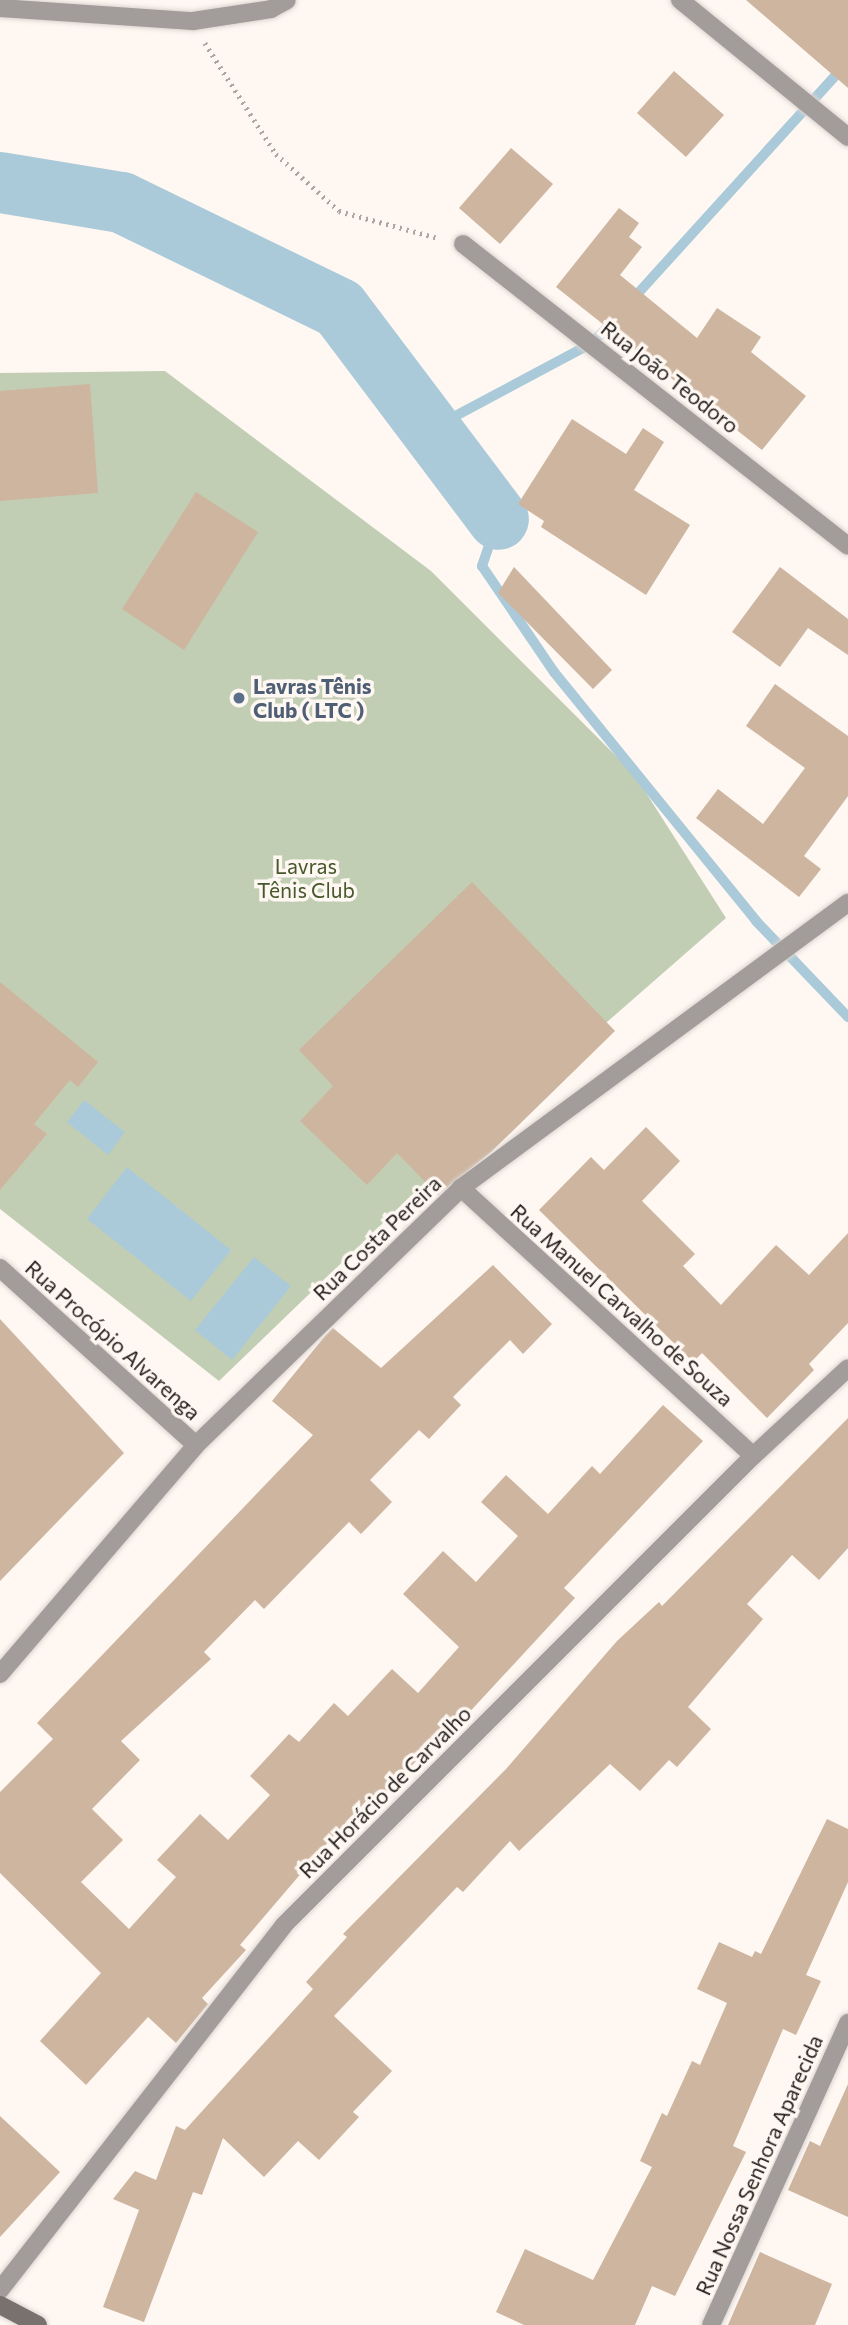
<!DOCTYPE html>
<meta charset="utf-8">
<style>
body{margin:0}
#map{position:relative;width:848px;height:2325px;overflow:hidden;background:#fef7f2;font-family:Commissioner,sans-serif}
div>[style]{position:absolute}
.green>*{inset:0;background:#c2ceb4}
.water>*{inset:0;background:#aacad9}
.stream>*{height:10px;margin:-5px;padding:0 5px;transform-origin:5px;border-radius:5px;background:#aacad9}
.river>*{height:61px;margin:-30.5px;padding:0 30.5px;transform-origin:30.5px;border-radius:30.5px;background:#aacad9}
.building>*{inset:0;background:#cdb59f}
.path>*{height:4.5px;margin-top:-2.25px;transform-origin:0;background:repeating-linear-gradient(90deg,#aca6a2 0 2px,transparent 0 7px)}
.roads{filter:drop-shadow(0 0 2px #dbd4d0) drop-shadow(0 0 2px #dbd4d0)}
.street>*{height:18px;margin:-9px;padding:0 9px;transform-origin:9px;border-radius:9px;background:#a29c9a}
.secondary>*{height:18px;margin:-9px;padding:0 9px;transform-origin:9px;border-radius:9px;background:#79716d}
.dots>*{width:19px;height:19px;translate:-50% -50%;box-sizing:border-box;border:4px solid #fef7f2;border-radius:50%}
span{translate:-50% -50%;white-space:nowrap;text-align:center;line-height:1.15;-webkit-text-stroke:7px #fef7f2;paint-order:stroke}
.street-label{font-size:21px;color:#221e1b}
.service-label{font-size:21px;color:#4e5e75;font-weight:700}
.left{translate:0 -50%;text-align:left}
.park-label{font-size:21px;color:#46582c}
</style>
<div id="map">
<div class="green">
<div style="clip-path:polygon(165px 371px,431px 571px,634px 774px,726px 918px,440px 1168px,219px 1381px,0 1209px,0 373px)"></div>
</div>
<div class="water">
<div style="clip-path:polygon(84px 1100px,125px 1132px,108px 1155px,67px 1122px)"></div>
<div style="clip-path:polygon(127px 1167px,231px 1250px,191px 1301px,87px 1219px)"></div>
<div style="clip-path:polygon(254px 1257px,291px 1286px,232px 1360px,195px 1330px)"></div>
</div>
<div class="stream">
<div style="left:631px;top:301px;width:323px;rotate:-47.8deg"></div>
<div style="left:431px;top:429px;width:183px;rotate:-28.1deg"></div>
<div style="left:592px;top:343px;width:35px;rotate:-46deg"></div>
<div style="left:498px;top:519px;width:50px;rotate:108.8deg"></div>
<div style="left:482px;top:566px;width:128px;rotate:55.8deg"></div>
<div style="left:554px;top:672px;width:321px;rotate:50.9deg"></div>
<div style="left:756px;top:921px;width:133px;rotate:46.2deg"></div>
</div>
<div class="river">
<div style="left:0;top:182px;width:123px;rotate:9.4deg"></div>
<div style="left:121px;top:202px;width:242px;rotate:25.9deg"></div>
<div style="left:339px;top:308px;width:264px;rotate:53deg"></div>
</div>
<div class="building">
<div style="clip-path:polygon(746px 0,848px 0,848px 88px)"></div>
<div style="clip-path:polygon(674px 71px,724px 115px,686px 157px,637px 113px)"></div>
<div style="clip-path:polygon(511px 148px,553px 184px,500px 244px,459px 208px)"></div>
<div style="clip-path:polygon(619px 208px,639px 223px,629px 237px,642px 247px,620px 275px,697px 338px,717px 308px,761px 337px,751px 352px,806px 396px,762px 450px,556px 287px)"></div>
<div style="clip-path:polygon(90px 384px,98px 493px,0 501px,0 391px)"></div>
<div style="clip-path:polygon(572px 419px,626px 454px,643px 428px,664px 442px,634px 490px,690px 525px,646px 595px,541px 527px,544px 521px,518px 504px)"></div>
<div style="clip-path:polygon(196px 492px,258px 532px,184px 650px,122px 609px)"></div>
<div style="clip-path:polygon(514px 567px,612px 670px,593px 689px,498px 593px)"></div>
<div style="clip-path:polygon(780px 567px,848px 619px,848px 655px,808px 628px,780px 667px,732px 632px)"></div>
<div style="clip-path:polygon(775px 684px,848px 736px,848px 796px,804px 856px,821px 869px,799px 897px,696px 818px,718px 789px,763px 824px,805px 768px,746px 726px)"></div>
<div style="clip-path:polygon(472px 882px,615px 1031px,491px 1152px,438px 1195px,397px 1153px,367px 1185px,300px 1121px,333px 1086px,299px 1050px)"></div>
<div style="clip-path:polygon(0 982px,98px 1062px,78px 1087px,70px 1080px,34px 1124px,47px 1134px,0 1190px)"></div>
<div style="clip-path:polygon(646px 1127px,680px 1161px,642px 1201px,695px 1254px,683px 1266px,721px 1305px,776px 1245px,809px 1275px,848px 1233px,848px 1323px,809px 1364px,814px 1370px,767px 1418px,702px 1353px,693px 1362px,539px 1210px,591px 1157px,604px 1170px)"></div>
<div style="clip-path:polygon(493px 1265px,552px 1324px,523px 1354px,510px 1340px,453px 1397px,461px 1405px,429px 1439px,419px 1430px,370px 1480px,392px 1502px,361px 1534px,349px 1522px,264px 1609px,255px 1600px,204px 1652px,211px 1659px,121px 1741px,140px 1760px,92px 1809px,123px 1840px,81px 1882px,129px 1929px,176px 1877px,157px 1860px,200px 1814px,228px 1840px,270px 1795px,250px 1776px,289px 1734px,299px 1742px,334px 1703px,348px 1716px,392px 1669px,418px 1693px,459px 1647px,403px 1594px,443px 1551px,476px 1582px,518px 1536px,481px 1502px,506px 1475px,548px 1514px,592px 1466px,600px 1474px,663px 1405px,703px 1441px,564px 1588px,575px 1598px,464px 1718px,460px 1714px,376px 1804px,369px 1798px,321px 1850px,240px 1945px,246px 1950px,202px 1998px,208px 2004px,176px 2043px,148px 2017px,86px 2085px,40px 2041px,101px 1973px,0 1873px,0 1792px,53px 1739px,37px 1723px,313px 1435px,272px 1401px,325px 1336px,333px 1328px,381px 1368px)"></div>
<div style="clip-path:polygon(0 1319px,124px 1453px,0 1581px)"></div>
<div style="clip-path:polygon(848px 1418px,848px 1548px,819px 1580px,792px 1555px,747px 1604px,763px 1619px,688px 1707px,711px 1729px,677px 1767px,669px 1760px,640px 1791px,610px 1764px,519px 1851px,510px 1841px,463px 1892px,457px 1887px,334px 2016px,392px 2071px,353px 2112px,359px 2117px,319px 2160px,298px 2141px,264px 2177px,223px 2138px,202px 2195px,193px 2192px,144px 2322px,103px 2307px,139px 2210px,113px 2199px,135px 2171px,156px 2180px,176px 2126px,185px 2130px,313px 1989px,306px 1982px,347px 1937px,343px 1934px,506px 1769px,617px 1641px,659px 1602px,662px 1606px)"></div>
<div style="clip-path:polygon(827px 1819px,848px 1829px,848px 1882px,806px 1975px,821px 1981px,796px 2035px,783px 2029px,733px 2146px,746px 2152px,675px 2296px,652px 2286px,635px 2325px,524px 2325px,496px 2312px,525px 2249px,593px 2280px,652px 2167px,640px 2161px,662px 2113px,667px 2116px,692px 2061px,700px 2065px,727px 2003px,697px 1989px,719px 1942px,752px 1957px,755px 1951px,761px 1954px)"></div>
<div style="clip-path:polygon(848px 2084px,848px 2217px,788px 2190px,810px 2141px,820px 2146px)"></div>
<div style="clip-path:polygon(0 2116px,60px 2172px,0 2237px)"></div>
<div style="clip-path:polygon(760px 2252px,832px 2284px,815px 2325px,728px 2325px)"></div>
</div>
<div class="path">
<div style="left:205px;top:43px;width:132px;rotate:57.4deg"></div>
<div style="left:276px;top:154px;width:85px;rotate:42.1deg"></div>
<div style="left:339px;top:211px;width:103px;rotate:15.3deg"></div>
</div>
<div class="roads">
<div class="street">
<div style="left:680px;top:0;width:217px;rotate:39.2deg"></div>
<div style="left:0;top:8px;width:193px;rotate:3.9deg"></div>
<div style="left:193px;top:21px;width:79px;rotate:-8.7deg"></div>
<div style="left:271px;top:9px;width:18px;rotate:-29deg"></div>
<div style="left:463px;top:244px;width:489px;rotate:38.1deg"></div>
<div style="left:461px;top:1188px;width:396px;rotate:42.5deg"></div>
<div style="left:0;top:1268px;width:264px;rotate:42.1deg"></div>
<div style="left:0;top:1674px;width:301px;rotate:-49.4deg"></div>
<div style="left:196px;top:1445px;width:369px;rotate:-44.1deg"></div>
<div style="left:461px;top:1188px;width:481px;rotate:-36.4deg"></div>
<div style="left:0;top:2290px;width:462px;rotate:-52.1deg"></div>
<div style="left:284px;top:1925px;width:663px;rotate:-45deg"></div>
<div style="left:753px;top:1456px;width:129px;rotate:-42.8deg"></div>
<div style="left:711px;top:2325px;width:332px;rotate:-65.6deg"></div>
</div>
<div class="secondary">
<div style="left:0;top:2305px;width:43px;rotate:27.8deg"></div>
</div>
</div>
<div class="dots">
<div style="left:239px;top:698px;background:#5c6f8a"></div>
</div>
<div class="street-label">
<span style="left:670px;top:377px;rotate:38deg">Rua João Teodoro</span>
<span style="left:377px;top:1238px;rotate:-44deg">Rua Costa Pereira</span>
<span style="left:622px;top:1305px;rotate:42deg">Rua Manuel Carvalho de Souza</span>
<span style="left:113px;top:1340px;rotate:42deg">Rua Procópio Alvarenga</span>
<span style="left:385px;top:1792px;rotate:-45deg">Rua Horácio de Carvalho</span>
<span style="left:759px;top:2165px;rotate:-66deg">Rua Nossa Senhora Aparecida</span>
</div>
<div class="service-label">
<span class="left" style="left:253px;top:698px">Lavras Tênis<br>Club ( LTC )</span>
</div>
<div class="park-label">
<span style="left:306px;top:878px">Lavras<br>Tênis Club</span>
</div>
</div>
